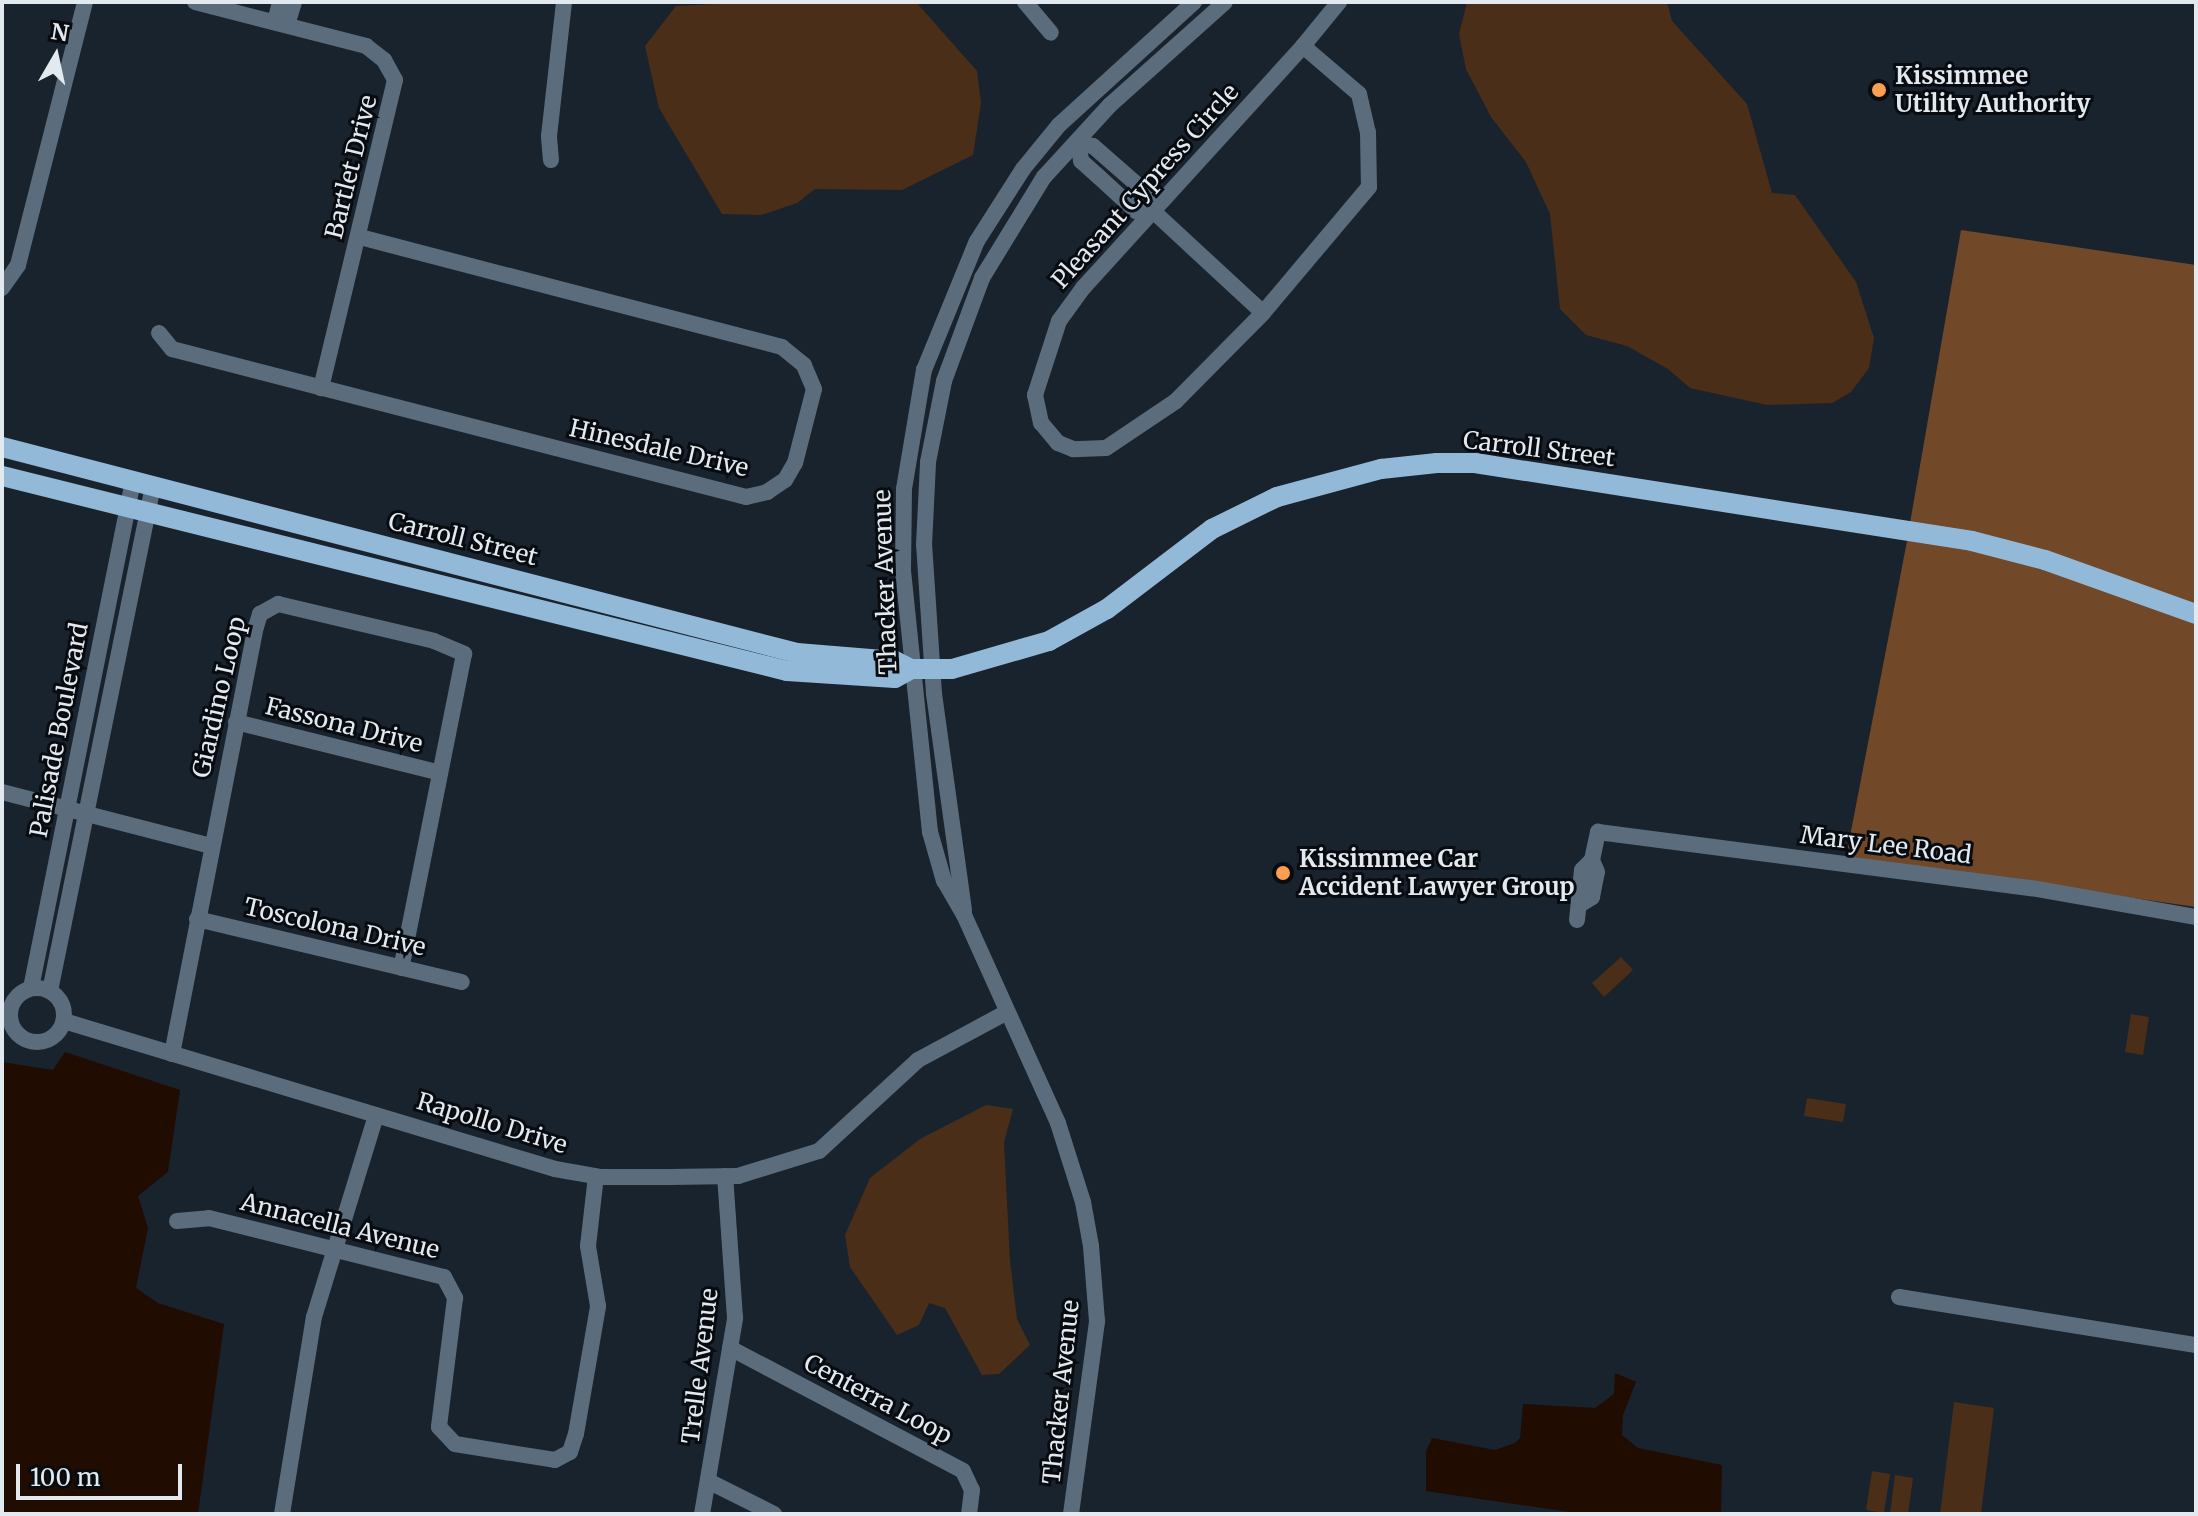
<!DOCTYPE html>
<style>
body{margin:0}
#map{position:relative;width:2198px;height:1516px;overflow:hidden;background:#19232d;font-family:Merriweather,serif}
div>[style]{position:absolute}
.green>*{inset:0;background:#4b2e17}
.forest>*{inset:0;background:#714828}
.water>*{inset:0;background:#200c00}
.minor>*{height:16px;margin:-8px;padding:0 8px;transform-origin:8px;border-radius:8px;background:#5b6d7d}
.minor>.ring{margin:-8px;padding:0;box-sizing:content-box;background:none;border:16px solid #5b6d7d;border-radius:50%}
.major>*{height:20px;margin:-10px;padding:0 10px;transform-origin:10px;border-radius:10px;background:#93b9d9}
.dots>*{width:22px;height:22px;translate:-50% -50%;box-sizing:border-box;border:4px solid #080c10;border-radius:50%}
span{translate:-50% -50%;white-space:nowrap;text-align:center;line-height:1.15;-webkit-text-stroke:6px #080c10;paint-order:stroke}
.poi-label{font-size:24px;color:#e2eaf0;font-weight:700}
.left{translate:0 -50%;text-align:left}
.street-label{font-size:24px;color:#e2eaf0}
.frame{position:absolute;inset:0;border:4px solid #e2eaf0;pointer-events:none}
.north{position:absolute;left:16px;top:16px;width:80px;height:80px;-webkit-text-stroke:6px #080c10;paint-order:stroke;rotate:9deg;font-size:22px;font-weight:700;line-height:32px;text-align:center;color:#e2eaf0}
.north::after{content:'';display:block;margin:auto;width:28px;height:36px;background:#e2eaf0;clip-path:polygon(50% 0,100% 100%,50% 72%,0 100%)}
.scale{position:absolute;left:16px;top:1464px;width:166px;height:36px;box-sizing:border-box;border:4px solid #e2eaf0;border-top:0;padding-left:10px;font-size:24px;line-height:28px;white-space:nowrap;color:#e2eaf0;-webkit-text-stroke:6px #080c10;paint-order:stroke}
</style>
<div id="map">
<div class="green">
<div style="clip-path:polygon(762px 2px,916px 2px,977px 71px,981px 103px,973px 155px,902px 190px,815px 189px,797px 203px,761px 215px,722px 214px,659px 108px,645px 46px,676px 6px)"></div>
<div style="clip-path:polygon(1467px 2px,1667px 2px,1672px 21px,1747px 104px,1772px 193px,1795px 195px,1856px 282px,1874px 338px,1869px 368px,1851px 392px,1832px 403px,1767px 405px,1690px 388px,1668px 369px,1627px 346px,1586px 335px,1560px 309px,1550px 214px,1526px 162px,1491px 117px,1466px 69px,1459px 34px)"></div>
<div style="clip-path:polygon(1621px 957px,1633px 970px,1604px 997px,1592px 983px)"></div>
<div style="clip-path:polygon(2131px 1014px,2149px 1017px,2143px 1055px,2125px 1052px)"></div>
<div style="clip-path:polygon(1807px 1098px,1846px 1104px,1843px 1122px,1804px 1116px)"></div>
<div style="clip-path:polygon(986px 1105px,1013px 1109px,1004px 1142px,1010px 1261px,1017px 1319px,1030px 1345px,999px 1374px,982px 1375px,945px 1308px,929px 1303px,919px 1325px,897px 1335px,850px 1267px,845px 1235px,870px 1178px,920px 1139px)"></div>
<div style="clip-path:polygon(1954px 1402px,1994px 1408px,1981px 1514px,1940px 1514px)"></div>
<div style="clip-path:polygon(1872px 1471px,1890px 1474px,1884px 1513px,1866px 1510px)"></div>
<div style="clip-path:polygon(1895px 1475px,1913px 1478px,1908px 1514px,1890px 1514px)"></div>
</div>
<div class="forest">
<div style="clip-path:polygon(1961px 230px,2196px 265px,2196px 608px,1910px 523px)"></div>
<div style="clip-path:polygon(1908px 536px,2044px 567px,2196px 622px,2196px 907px,1846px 857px)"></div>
</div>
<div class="water">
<div style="clip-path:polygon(65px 1052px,180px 1090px,168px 1172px,138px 1196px,148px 1228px,136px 1288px,158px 1303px,224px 1324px,198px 1514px,2px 1514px,2px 1062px,53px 1070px)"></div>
<div style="clip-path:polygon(1615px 1373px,1636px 1382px,1623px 1415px,1622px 1435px,1638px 1448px,1722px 1465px,1721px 1514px,1583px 1514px,1426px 1491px,1426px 1451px,1432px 1438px,1495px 1450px,1515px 1443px,1520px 1438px,1523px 1404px,1595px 1408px,1614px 1394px)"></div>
</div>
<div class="minor">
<div style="left:195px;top:2px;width:177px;rotate:14.4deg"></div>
<div style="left:366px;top:46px;width:23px;rotate:38deg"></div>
<div style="left:384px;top:60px;width:23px;rotate:61deg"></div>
<div style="left:395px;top:80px;width:317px;rotate:103.5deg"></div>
<div style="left:1025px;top:2px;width:40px;rotate:50deg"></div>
<div style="left:275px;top:22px;width:21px;rotate:-76deg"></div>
<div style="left:287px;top:25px;width:24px;rotate:-73deg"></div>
<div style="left:1303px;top:46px;width:74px;rotate:40.6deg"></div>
<div style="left:1359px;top:94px;width:39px;rotate:77deg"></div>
<div style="left:1368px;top:132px;width:55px;rotate:89deg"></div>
<div style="left:1369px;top:187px;width:165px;rotate:130.1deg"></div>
<div style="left:1263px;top:313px;width:124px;rotate:134.7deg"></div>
<div style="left:1176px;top:401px;width:84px;rotate:146.1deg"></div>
<div style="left:1106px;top:448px;width:33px;rotate:178deg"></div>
<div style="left:1073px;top:449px;width:16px;rotate:-158deg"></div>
<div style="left:1058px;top:443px;width:26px;rotate:-130deg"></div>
<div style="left:1041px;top:423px;width:29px;rotate:-102deg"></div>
<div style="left:1035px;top:395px;width:78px;rotate:-72deg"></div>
<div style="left:1059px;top:321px;width:41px;rotate:-54deg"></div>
<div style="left:1083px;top:288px;width:327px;rotate:-47.7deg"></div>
<div style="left:1303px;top:46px;width:57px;rotate:-50.7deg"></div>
<div style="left:551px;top:160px;width:24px;rotate:-95deg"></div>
<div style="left:549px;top:136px;width:135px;rotate:-83.6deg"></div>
<div style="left:1153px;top:211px;width:17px;rotate:180deg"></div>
<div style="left:1136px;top:211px;width:50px;rotate:-137.4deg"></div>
<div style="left:1099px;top:177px;width:24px;rotate:-138deg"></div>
<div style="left:1081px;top:161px;width:17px;rotate:-97deg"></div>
<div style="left:1079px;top:144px;width:14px;rotate:8deg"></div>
<div style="left:1093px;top:146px;width:74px;rotate:41.2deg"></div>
<div style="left:1149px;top:195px;width:16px;rotate:76deg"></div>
<div style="left:1153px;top:211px;width:150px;rotate:42.8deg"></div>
<div style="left:2px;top:288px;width:28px;rotate:-55deg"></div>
<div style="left:18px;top:265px;width:271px;rotate:-75.7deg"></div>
<div style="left:159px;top:333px;width:21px;rotate:51deg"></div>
<div style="left:172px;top:349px;width:593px;rotate:14.46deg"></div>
<div style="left:746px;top:497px;width:22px;rotate:-13deg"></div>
<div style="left:767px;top:492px;width:22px;rotate:-34deg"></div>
<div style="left:785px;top:480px;width:20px;rotate:-60deg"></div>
<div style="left:795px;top:463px;width:76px;rotate:-75.6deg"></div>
<div style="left:814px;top:389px;width:26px;rotate:-113deg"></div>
<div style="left:804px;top:365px;width:28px;rotate:-141deg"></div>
<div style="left:782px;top:347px;width:437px;rotate:-165.4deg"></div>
<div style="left:236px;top:722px;width:210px;rotate:14deg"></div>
<div style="left:2px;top:792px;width:216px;rotate:14.5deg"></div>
<div style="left:1581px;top:904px;width:13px;rotate:-32deg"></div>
<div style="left:1592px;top:897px;width:25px;rotate:-79deg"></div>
<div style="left:1597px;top:872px;width:13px;rotate:-113deg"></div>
<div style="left:964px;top:910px;width:218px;rotate:-97.9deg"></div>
<div style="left:934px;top:694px;width:149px;rotate:-93.8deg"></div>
<div style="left:924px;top:545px;width:83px;rotate:-87.2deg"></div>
<div style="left:928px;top:462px;width:83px;rotate:-78.8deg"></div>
<div style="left:944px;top:381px;width:110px;rotate:-69.7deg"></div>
<div style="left:982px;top:278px;width:119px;rotate:-58.5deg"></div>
<div style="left:1044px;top:177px;width:98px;rotate:-47.5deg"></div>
<div style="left:1110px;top:105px;width:154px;rotate:-41.8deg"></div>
<div style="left:197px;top:919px;width:272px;rotate:13.4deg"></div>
<div style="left:1577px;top:920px;width:50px;rotate:-84.3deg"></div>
<div style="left:1582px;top:870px;width:14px;rotate:-45deg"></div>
<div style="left:1592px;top:860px;width:29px;rotate:-78deg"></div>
<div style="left:1598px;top:832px;width:437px;rotate:7.4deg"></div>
<div style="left:2031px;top:888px;width:168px;rotate:10deg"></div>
<div style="left:31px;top:988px;width:517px;rotate:-78.62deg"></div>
<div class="ring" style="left:10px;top:988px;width:38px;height:38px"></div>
<div style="left:50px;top:991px;width:515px;rotate:-78.47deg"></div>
<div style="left:64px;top:1021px;width:513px;rotate:16.77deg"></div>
<div style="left:555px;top:1169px;width:47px;rotate:9.9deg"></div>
<div style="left:601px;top:1177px;width:69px"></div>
<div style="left:670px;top:1177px;width:68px;rotate:-0.8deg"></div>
<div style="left:738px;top:1176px;width:85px;rotate:-17.2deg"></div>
<div style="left:819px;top:1151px;width:134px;rotate:-42.6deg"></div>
<div style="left:918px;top:1060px;width:101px;rotate:-28.3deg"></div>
<div style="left:172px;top:1054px;width:435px;rotate:-78.9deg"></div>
<div style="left:256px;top:627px;width:14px;rotate:-73deg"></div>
<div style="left:260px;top:614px;width:21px;rotate:-29deg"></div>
<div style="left:278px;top:604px;width:160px;rotate:13.3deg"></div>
<div style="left:434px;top:641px;width:33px;rotate:23deg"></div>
<div style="left:464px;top:654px;width:320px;rotate:101.3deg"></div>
<div style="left:177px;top:1221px;width:32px;rotate:-5deg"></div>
<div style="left:209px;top:1218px;width:242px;rotate:14.1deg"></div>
<div style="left:444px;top:1277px;width:24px;rotate:62deg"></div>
<div style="left:455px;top:1298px;width:130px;rotate:97.1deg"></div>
<div style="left:439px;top:1427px;width:23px;rotate:47deg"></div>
<div style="left:455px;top:1444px;width:101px;rotate:9.1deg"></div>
<div style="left:555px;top:1460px;width:17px;rotate:-28deg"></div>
<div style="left:570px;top:1452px;width:19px;rotate:-72deg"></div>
<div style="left:576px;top:1434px;width:130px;rotate:-80.2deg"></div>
<div style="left:598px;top:1306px;width:61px;rotate:-99.5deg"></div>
<div style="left:588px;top:1246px;width:70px;rotate:-83.5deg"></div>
<div style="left:1899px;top:1297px;width:301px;rotate:9.2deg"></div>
<div style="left:730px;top:1348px;width:263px;rotate:27.8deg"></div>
<div style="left:963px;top:1471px;width:21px;rotate:65deg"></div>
<div style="left:972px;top:1490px;width:24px;rotate:97deg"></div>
<div style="left:708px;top:1481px;width:74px;rotate:26.6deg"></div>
<div style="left:282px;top:1514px;width:200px;rotate:-80.8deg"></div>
<div style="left:314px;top:1317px;width:211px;rotate:-72.9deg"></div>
<div style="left:702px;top:1514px;width:199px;rotate:-80.4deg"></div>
<div style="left:735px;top:1318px;width:142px;rotate:-94deg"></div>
<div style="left:1071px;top:1514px;width:195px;rotate:-82.3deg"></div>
<div style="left:1097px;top:1321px;width:75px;rotate:-94.6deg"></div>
<div style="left:1091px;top:1246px;width:45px;rotate:-100.3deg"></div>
<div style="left:1083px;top:1202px;width:83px;rotate:-107.6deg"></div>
<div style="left:1058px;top:1123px;width:228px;rotate:-114.3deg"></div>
<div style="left:964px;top:915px;width:39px;rotate:-120deg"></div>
<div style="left:944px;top:881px;width:51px;rotate:-105.9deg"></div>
<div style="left:930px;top:832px;width:263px;rotate:-95.9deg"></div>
<div style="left:903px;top:570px;width:81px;rotate:-89.3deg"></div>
<div style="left:904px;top:489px;width:121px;rotate:-80.5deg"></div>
<div style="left:924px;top:370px;width:139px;rotate:-67.7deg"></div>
<div style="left:977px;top:241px;width:85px;rotate:-57.4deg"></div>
<div style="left:1023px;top:169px;width:57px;rotate:-50.7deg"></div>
<div style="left:1059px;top:125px;width:183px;rotate:-42.3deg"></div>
</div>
<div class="major">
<div style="left:2px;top:447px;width:821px;rotate:14.53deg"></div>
<div style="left:797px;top:653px;width:98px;rotate:4.7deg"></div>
<div style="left:895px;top:661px;width:18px;rotate:27deg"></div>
<div style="left:911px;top:669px;width:41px"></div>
<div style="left:952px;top:669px;width:101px;rotate:-16.1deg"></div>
<div style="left:1049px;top:641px;width:66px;rotate:-28.9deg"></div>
<div style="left:1107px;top:609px;width:132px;rotate:-37.3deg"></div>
<div style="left:1212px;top:529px;width:72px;rotate:-26.2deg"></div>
<div style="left:1277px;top:497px;width:108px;rotate:-15.1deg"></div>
<div style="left:1381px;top:469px;width:56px;rotate:-6.1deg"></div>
<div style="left:1437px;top:463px;width:38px"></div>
<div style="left:1475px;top:463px;width:503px;rotate:8.92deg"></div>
<div style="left:1972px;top:541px;width:75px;rotate:14.6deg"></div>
<div style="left:2045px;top:560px;width:160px;rotate:19.7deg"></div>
<div style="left:2px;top:476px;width:809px;rotate:13.95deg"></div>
<div style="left:787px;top:671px;width:108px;rotate:3.7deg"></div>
<div style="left:895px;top:678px;width:18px;rotate:-29deg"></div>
</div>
<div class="dots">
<div style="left:1879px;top:90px;background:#fb9e52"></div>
<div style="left:1283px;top:873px;background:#fb9e52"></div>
</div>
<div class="poi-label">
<span class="left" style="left:1895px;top:90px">Kissimmee<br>Utility Authority</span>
<span class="left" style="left:1299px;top:873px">Kissimmee Car<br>Accident Lawyer Group</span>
</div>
<div class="street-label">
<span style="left:351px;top:167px;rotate:-76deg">Bartlet Drive</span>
<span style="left:1145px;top:186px;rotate:-48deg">Pleasant Cypress Circle</span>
<span style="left:659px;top:448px;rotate:13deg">Hinesdale Drive</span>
<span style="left:1539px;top:449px;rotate:7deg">Carroll Street</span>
<span style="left:463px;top:539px;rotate:14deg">Carroll Street</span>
<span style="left:885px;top:582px;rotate:-92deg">Thacker Avenue</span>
<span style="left:219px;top:697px;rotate:-77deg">Giardino Loop</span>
<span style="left:344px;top:725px;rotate:14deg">Fassona Drive</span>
<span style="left:59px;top:730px;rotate:-79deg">Palisade Boulevard</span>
<span style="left:1886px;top:845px;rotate:7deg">Mary Lee Road</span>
<span style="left:335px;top:927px;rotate:13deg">Toscolona Drive</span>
<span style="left:492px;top:1123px;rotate:17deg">Rapollo Drive</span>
<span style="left:340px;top:1226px;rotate:14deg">Annacella Avenue</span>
<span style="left:700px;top:1366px;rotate:-83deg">Trelle Avenue</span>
<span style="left:1061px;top:1392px;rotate:-84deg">Thacker Avenue</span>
<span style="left:878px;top:1399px;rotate:28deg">Centerra Loop</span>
</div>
<div class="frame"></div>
<div class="north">N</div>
<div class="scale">100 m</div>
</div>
